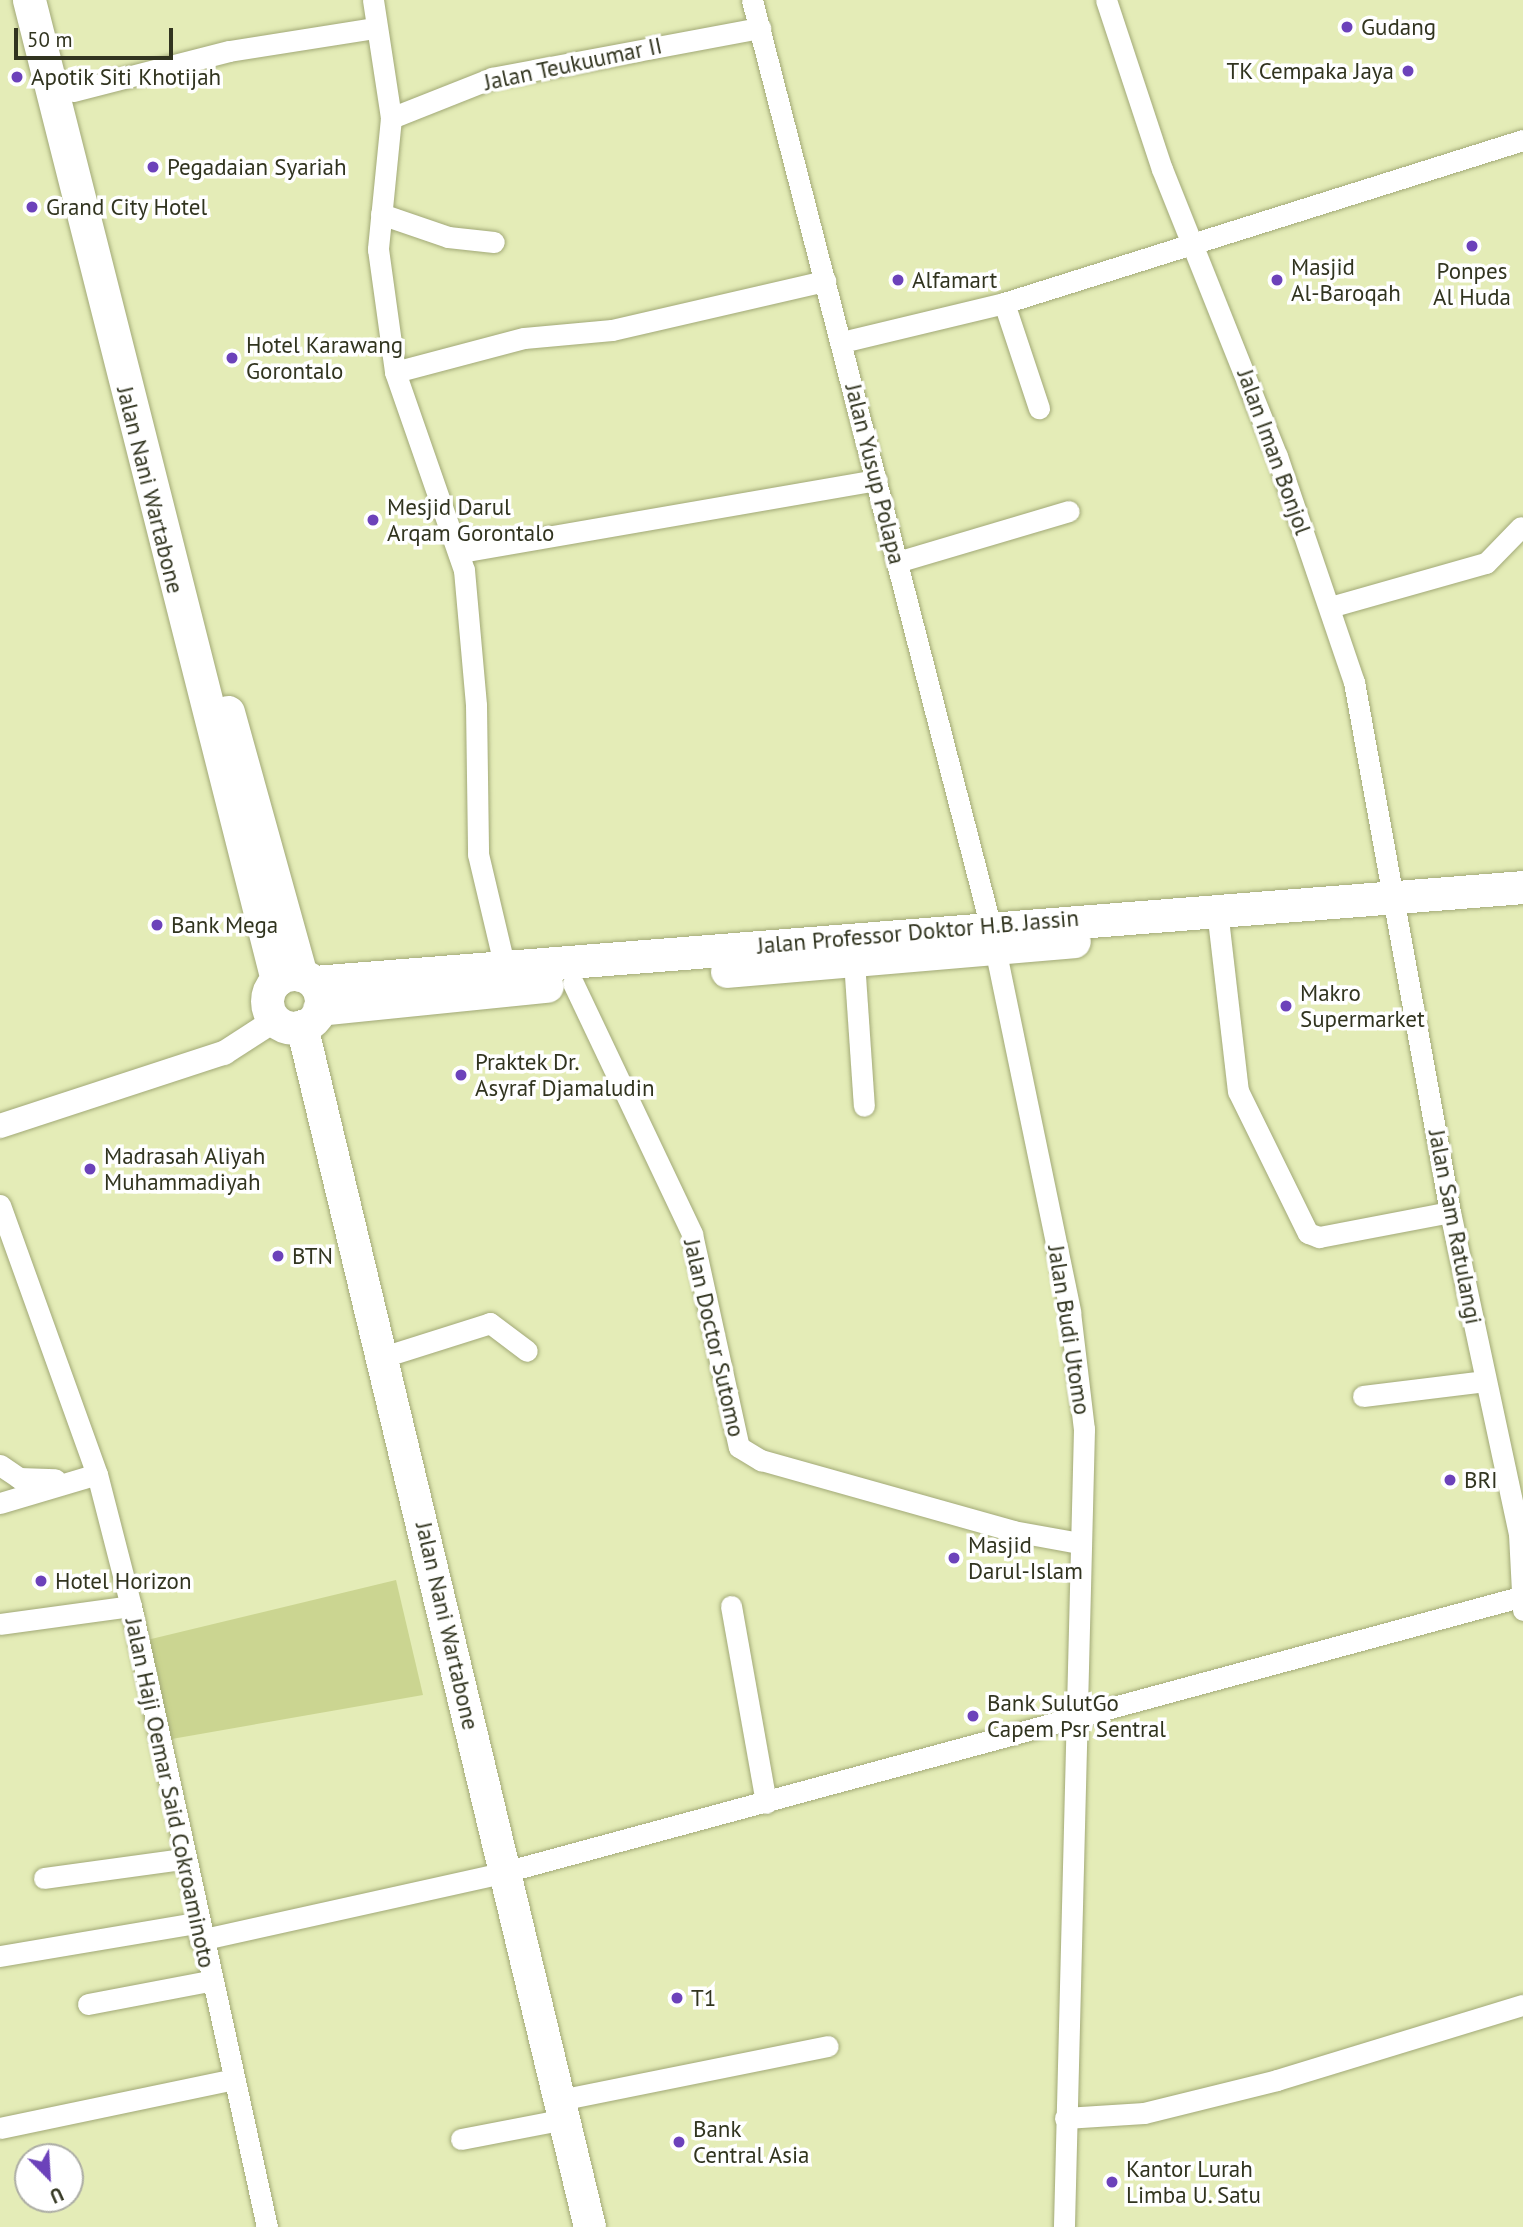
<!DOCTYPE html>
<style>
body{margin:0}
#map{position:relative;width:1523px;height:2227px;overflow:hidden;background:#e4ecb7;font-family:"PT Sans",sans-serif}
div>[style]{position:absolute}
.green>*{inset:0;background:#cbd591}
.roads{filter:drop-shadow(0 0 2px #a2a977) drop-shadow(0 0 2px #a2a977)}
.minor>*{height:21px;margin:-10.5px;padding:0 10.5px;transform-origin:10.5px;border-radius:10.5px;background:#fff}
.tertiary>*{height:24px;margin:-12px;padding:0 12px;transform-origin:12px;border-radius:12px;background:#fff}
.primary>*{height:32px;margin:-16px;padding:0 16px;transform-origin:16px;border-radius:16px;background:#fff}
.trunk>*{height:33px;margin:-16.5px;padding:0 16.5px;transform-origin:16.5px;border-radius:16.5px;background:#fff}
.trunk>.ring{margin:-16.5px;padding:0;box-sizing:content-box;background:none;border:33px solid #fff;border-radius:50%}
.dots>*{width:19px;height:19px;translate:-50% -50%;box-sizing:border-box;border:4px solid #fff;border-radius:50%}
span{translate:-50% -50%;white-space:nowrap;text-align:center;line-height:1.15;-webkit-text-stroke:7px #fff;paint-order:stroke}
.poi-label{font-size:23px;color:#31341f}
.left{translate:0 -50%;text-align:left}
.right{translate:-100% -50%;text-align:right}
.street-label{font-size:23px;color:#31341f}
.north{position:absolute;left:14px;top:2143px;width:70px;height:70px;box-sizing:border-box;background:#fff;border:2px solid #adaea5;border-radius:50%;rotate:156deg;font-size:19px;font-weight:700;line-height:28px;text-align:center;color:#31341f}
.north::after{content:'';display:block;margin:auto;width:24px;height:32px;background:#6c42ba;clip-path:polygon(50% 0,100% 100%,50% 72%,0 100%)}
.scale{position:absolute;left:14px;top:28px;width:159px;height:32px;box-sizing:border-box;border:4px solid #31341f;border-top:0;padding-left:9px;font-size:21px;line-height:24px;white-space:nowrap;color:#31341f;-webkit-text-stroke:5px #fff;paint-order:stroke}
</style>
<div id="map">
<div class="green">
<div style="clip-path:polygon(396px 1580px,423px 1695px,166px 1740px,147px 1640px)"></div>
</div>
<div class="roads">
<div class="minor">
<div style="left:373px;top:0;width:119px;rotate:81.3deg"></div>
<div style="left:391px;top:118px;width:132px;rotate:95.7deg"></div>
<div style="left:378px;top:249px;width:124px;rotate:82.1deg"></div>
<div style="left:395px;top:372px;width:210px;rotate:70.8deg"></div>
<div style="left:464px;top:570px;width:136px;rotate:84.9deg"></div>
<div style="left:476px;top:705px;width:149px;rotate:89.2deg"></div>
<div style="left:478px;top:854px;width:117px;rotate:76.7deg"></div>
<div style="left:752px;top:0;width:954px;rotate:75.56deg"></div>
<div style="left:990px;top:924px;width:396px;rotate:78.3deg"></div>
<div style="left:1070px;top:1312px;width:118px;rotate:83.2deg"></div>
<div style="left:1084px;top:1429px;width:798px;rotate:91.44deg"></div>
<div style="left:1106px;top:0;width:178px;rotate:71.7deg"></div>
<div style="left:1162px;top:169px;width:309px;rotate:68.2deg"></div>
<div style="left:1277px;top:456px;width:239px;rotate:71.2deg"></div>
<div style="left:1354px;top:682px;width:539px;rotate:79.73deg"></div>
<div style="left:1450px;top:1212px;width:329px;rotate:77.9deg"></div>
<div style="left:1519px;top:1534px;width:76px;rotate:87deg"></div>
<div style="left:73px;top:91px;width:161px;rotate:-14.4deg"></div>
<div style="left:229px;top:51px;width:148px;rotate:-9deg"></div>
<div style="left:391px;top:118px;width:109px;rotate:-21.6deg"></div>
<div style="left:492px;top:78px;width:273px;rotate:-10.6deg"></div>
<div style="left:381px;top:214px;width:71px;rotate:18.9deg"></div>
<div style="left:448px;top:237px;width:46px;rotate:6.2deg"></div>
<div style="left:1004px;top:303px;width:111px;rotate:71.6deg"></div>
<div style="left:842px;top:342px;width:167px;rotate:-13.5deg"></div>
<div style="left:1004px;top:303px;width:544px;rotate:-17.44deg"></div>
<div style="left:395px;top:372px;width:133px;rotate:-14.8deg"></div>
<div style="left:524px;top:338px;width:88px;rotate:-5.2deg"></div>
<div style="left:612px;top:330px;width:219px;rotate:-13deg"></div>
<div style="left:460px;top:552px;width:423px;rotate:-9.8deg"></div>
<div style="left:897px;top:562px;width:179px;rotate:-16.5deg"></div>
<div style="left:1330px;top:607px;width:162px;rotate:-15.8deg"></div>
<div style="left:1486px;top:563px;width:50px;rotate:-45.8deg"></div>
<div style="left:1217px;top:910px;width:182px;rotate:83.4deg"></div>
<div style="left:1238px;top:1091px;width:158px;rotate:63.8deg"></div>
<div style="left:1308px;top:1233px;width:12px;rotate:20deg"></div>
<div style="left:1319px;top:1237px;width:133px;rotate:-10.8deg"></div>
<div style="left:854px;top:961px;width:145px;rotate:86.1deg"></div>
<div style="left:573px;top:983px;width:278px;rotate:64.6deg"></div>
<div style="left:692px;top:1234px;width:218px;rotate:77.6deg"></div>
<div style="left:739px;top:1447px;width:26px;rotate:31deg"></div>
<div style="left:761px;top:1460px;width:262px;rotate:15.7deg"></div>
<div style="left:1013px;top:1531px;width:68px;rotate:10.2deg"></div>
<div style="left:0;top:1205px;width:286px;rotate:70.2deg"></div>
<div style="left:97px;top:1474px;width:136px;rotate:75.6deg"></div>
<div style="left:131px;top:1606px;width:636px;rotate:77.65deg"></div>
<div style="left:383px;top:1357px;width:112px;rotate:-17.6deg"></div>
<div style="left:490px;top:1323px;width:46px;rotate:37.1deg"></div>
<div style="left:1363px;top:1396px;width:123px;rotate:-7deg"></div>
<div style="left:0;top:1465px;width:23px;rotate:34deg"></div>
<div style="left:19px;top:1478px;width:36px;rotate:2deg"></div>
<div style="left:0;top:1503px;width:101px;rotate:-16.6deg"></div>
<div style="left:731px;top:1606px;width:200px;rotate:79.9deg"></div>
<div style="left:0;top:1624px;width:132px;rotate:-7.8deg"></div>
<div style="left:44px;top:1878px;width:139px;rotate:-7.8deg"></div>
<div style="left:200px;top:1940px;width:308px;rotate:-12.5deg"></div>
<div style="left:501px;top:1873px;width:1059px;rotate:-15.16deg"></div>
<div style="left:0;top:1956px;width:199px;rotate:-9.6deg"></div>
<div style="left:88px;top:2004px;width:123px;rotate:-10.8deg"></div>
<div style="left:560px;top:2100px;width:273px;rotate:-11.4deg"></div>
<div style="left:1065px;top:2118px;width:79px;rotate:-3.6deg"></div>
<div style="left:1144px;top:2113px;width:137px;rotate:-13.9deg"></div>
<div style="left:1277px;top:2080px;width:257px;rotate:-17deg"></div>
<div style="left:0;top:2128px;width:235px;rotate:-11.8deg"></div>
<div style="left:461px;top:2139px;width:106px;rotate:-10.9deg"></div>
</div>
<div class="tertiary">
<div style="left:0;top:1126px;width:236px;rotate:-18.1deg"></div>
<div style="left:224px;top:1053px;width:61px;rotate:-32.9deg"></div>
</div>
<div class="primary">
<div style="left:302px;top:1026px;width:1235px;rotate:76.52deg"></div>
</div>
<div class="trunk">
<div style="left:29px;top:0;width:1011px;rotate:75.8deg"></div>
<div style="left:228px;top:712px;width:273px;rotate:74.5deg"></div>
<div style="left:727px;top:971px;width:348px;rotate:-4.9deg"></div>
<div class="ring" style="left:267px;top:974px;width:21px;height:21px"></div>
<div style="left:314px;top:982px;width:1213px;rotate:-4.49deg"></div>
<div style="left:319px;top:1009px;width:229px;rotate:-5.8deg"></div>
</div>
</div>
<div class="dots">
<div style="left:1347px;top:27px;background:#6c42ba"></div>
<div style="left:1408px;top:71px;background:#6c42ba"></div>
<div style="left:17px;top:77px;background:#6c42ba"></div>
<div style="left:153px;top:167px;background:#6c42ba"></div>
<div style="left:32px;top:207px;background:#6c42ba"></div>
<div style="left:1472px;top:246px;background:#6c42ba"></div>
<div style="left:898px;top:280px;background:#6c42ba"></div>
<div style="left:1277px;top:280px;background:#6c42ba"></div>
<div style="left:232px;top:358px;background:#6c42ba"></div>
<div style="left:373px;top:520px;background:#6c42ba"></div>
<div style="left:157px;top:925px;background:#6c42ba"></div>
<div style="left:1286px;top:1006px;background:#6c42ba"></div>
<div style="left:461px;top:1075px;background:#6c42ba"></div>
<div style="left:90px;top:1169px;background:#6c42ba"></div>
<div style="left:278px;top:1256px;background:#6c42ba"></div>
<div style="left:1450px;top:1480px;background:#6c42ba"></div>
<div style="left:954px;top:1558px;background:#6c42ba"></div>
<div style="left:41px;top:1581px;background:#6c42ba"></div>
<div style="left:973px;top:1716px;background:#6c42ba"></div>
<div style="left:677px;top:1998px;background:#6c42ba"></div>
<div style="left:679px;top:2142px;background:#6c42ba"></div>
<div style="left:1112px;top:2182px;background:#6c42ba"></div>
</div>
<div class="poi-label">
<span class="left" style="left:1361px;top:27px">Gudang</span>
<span class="right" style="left:1394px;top:71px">TK Cempaka Jaya</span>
<span class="left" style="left:31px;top:77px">Apotik Siti Khotijah</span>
<span class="left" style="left:167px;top:167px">Pegadaian Syariah</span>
<span class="left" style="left:46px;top:207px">Grand City Hotel</span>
<span class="left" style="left:1291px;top:280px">Masjid<br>Al-Baroqah</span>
<span style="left:1472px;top:284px">Ponpes<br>Al Huda</span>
<span class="left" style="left:912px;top:280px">Alfamart</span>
<span class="left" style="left:246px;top:358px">Hotel Karawang<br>Gorontalo</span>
<span class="left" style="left:387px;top:520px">Mesjid Darul<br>Arqam Gorontalo</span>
<span class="left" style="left:171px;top:925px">Bank Mega</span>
<span class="left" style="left:1300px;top:1006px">Makro<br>Supermarket</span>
<span class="left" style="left:475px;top:1075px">Praktek Dr.<br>Asyraf Djamaludin</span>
<span class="left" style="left:104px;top:1169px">Madrasah Aliyah<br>Muhammadiyah</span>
<span class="left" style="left:292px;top:1256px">BTN</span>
<span class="left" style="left:1464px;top:1480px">BRI</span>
<span class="left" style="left:968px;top:1558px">Masjid<br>Darul-Islam</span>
<span class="left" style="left:55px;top:1581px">Hotel Horizon</span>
<span class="left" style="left:987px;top:1716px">Bank SulutGo<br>Capem Psr Sentral</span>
<span class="left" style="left:691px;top:1998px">T1</span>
<span class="left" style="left:693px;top:2142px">Bank<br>Central Asia</span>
<span class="left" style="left:1126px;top:2182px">Kantor Lurah<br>Limba U. Satu</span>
</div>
<div class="street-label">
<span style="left:573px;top:64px;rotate:-12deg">Jalan Teukuumar II</span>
<span style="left:1274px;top:452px;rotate:70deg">Jalan Iman Bonjol</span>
<span style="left:875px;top:474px;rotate:76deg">Jalan Yusup Polapa</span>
<span style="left:150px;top:490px;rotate:76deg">Jalan Nani Wartabone</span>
<span style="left:918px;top:932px;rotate:-5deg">Jalan Professor Doktor H.B. Jassin</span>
<span style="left:1455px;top:1227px;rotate:79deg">Jalan Sam Ratulangi</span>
<span style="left:1069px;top:1330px;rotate:81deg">Jalan Budi Utomo</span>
<span style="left:714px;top:1338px;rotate:77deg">Jalan Doctor Sutomo</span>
<span style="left:447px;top:1626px;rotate:77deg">Jalan Nani Wartabone</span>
<span style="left:170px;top:1793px;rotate:78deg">Jalan Haji Oemar Said Cokroaminoto</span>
</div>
<div class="north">U</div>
<div class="scale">50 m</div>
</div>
